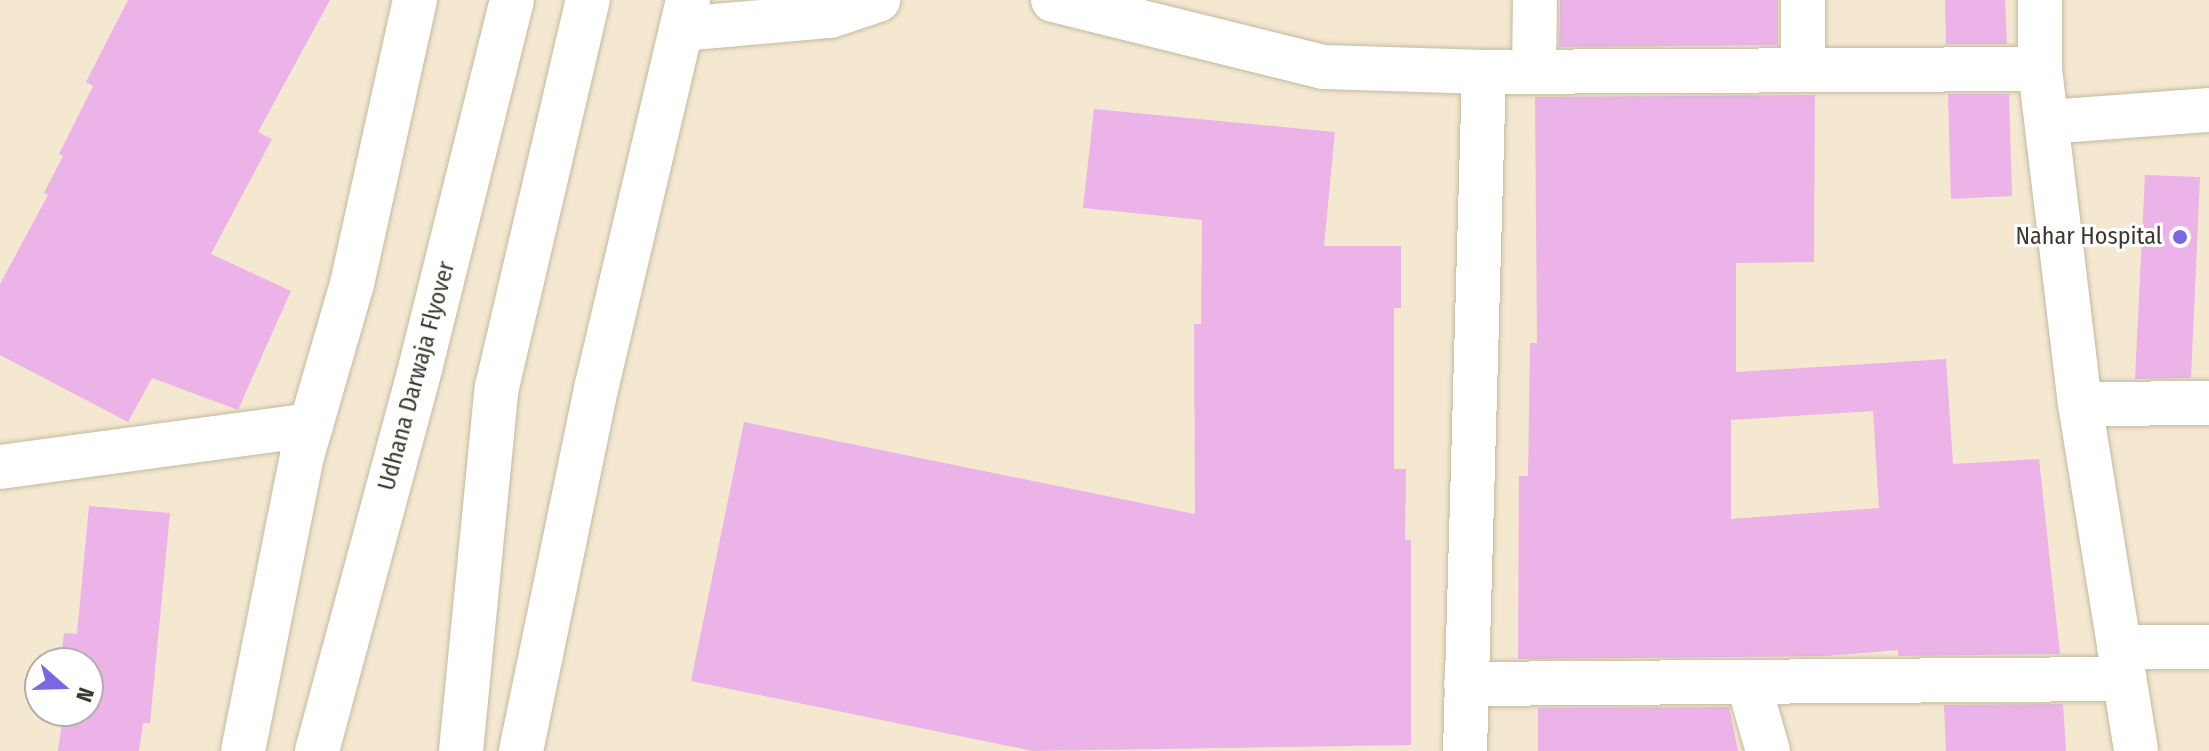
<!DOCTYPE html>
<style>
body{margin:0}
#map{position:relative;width:2209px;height:751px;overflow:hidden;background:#f4e8d0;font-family:"Fira Sans Condensed",sans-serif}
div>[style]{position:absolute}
.building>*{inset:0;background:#ebb3e8}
.roads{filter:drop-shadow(0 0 2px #c4b9a1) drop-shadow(0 0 2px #c4b9a1)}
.street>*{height:44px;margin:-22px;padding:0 22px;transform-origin:22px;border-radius:22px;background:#fff}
.highway>*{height:44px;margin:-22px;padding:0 22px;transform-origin:22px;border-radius:22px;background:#fff}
.dots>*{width:22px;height:22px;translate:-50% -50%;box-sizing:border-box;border:4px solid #fff;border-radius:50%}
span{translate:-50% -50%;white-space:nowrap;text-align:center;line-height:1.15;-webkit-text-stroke:6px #fff;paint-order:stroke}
.poi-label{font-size:24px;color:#3c382e}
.right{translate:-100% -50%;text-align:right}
.street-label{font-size:24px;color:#3c382e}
.north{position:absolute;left:24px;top:647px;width:80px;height:80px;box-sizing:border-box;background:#fff;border:2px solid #b1afab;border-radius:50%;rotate:110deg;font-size:22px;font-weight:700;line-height:32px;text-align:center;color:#3c382e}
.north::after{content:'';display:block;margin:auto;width:28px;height:36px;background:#7a67e2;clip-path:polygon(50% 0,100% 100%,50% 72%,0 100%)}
</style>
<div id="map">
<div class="building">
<div style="clip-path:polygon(128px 0,330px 0,258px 132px,272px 139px,211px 254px,291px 291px,238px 410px,152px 378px,128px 422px,0 355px,0 284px,48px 195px,44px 193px,63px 156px,59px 154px,93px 86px,86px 82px)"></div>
<div style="clip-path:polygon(1560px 0,1778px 0,1778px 45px,1559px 47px)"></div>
<div style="clip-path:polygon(1945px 0,2005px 0,2007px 44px,1946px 44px)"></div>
<div style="clip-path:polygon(1948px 94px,2009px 94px,2012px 196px,1951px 199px)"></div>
<div style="clip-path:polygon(evenodd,1815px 95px,1814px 262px,1736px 263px,1736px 372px,1946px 359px,1953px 464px,2039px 459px,2060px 654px,1898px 656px,1898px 650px,1826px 656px,1518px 659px,1519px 476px,1528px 476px,1530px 343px,1537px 343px,1535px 97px,1815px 95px,1873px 411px,1879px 508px,1731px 519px,1731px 420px,1873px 411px)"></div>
<div style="clip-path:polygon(1094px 109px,1335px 132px,1324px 246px,1401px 246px,1401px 308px,1394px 308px,1394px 469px,1406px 469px,1405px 540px,1411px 540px,1411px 745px,1033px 751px,691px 681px,744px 422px,1195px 514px,1194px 324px,1201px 324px,1202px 220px,1083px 208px)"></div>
<div style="clip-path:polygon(2145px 175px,2200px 177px,2191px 378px,2135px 379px)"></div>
<div style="clip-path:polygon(89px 506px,170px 513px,150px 723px,143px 723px,139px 751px,58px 751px,63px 715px,55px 711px,88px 711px,88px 663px,60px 663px,64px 633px,77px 634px)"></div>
<div style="clip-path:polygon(2063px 704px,2066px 751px,1946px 751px,1944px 705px)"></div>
<div style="clip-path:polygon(1729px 707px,1738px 751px,1538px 751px,1538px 708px)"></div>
</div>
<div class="roads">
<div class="street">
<div style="left:1053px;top:0;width:279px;rotate:13.9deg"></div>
<div style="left:1324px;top:67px;width:160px;rotate:1.8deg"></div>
<div style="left:1484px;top:72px;width:556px;rotate:-0.31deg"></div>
<div style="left:2040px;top:0;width:69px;rotate:90deg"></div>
<div style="left:2040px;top:69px;width:337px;rotate:83.2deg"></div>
<div style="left:2080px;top:404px;width:351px;rotate:80.8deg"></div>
<div style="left:681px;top:29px;width:150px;rotate:-5deg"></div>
<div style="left:830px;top:16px;width:51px;rotate:-18.4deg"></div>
<div style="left:1803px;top:70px;width:70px;rotate:-90deg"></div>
<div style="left:1534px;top:71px;width:71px;rotate:-89.2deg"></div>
<div style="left:2048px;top:122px;width:161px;rotate:-4.3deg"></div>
<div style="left:2080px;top:404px;width:129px;rotate:-0.4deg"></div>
<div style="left:0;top:467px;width:314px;rotate:-7.7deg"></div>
<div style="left:2119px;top:647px;width:90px"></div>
<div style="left:1748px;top:682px;width:72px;rotate:73.8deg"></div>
<div style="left:1466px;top:684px;width:658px;rotate:-0.44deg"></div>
<div style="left:1465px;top:751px;width:679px;rotate:-88.4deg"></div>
</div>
<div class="highway">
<div style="left:243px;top:751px;width:301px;rotate:-78.7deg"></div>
<div style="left:302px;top:456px;width:179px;rotate:-73.8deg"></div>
<div style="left:352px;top:284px;width:291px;rotate:-77.5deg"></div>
<div style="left:317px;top:751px;width:400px;rotate:-74.9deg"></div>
<div style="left:421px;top:365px;width:376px;rotate:-76deg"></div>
<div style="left:461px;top:751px;width:366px;rotate:-84.4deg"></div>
<div style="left:497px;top:387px;width:398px;rotate:-76.8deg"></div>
<div style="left:521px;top:751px;width:374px;rotate:-78.3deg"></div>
<div style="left:597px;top:385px;width:396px;rotate:-76.7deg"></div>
</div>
</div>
<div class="dots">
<div style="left:2180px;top:237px;background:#7a67e2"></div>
</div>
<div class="poi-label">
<span class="right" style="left:2162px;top:237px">Nahar Hospital</span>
</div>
<div class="street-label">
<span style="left:417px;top:376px;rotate:-75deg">Udhana Darwaja Flyover</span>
</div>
<div class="north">N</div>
</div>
